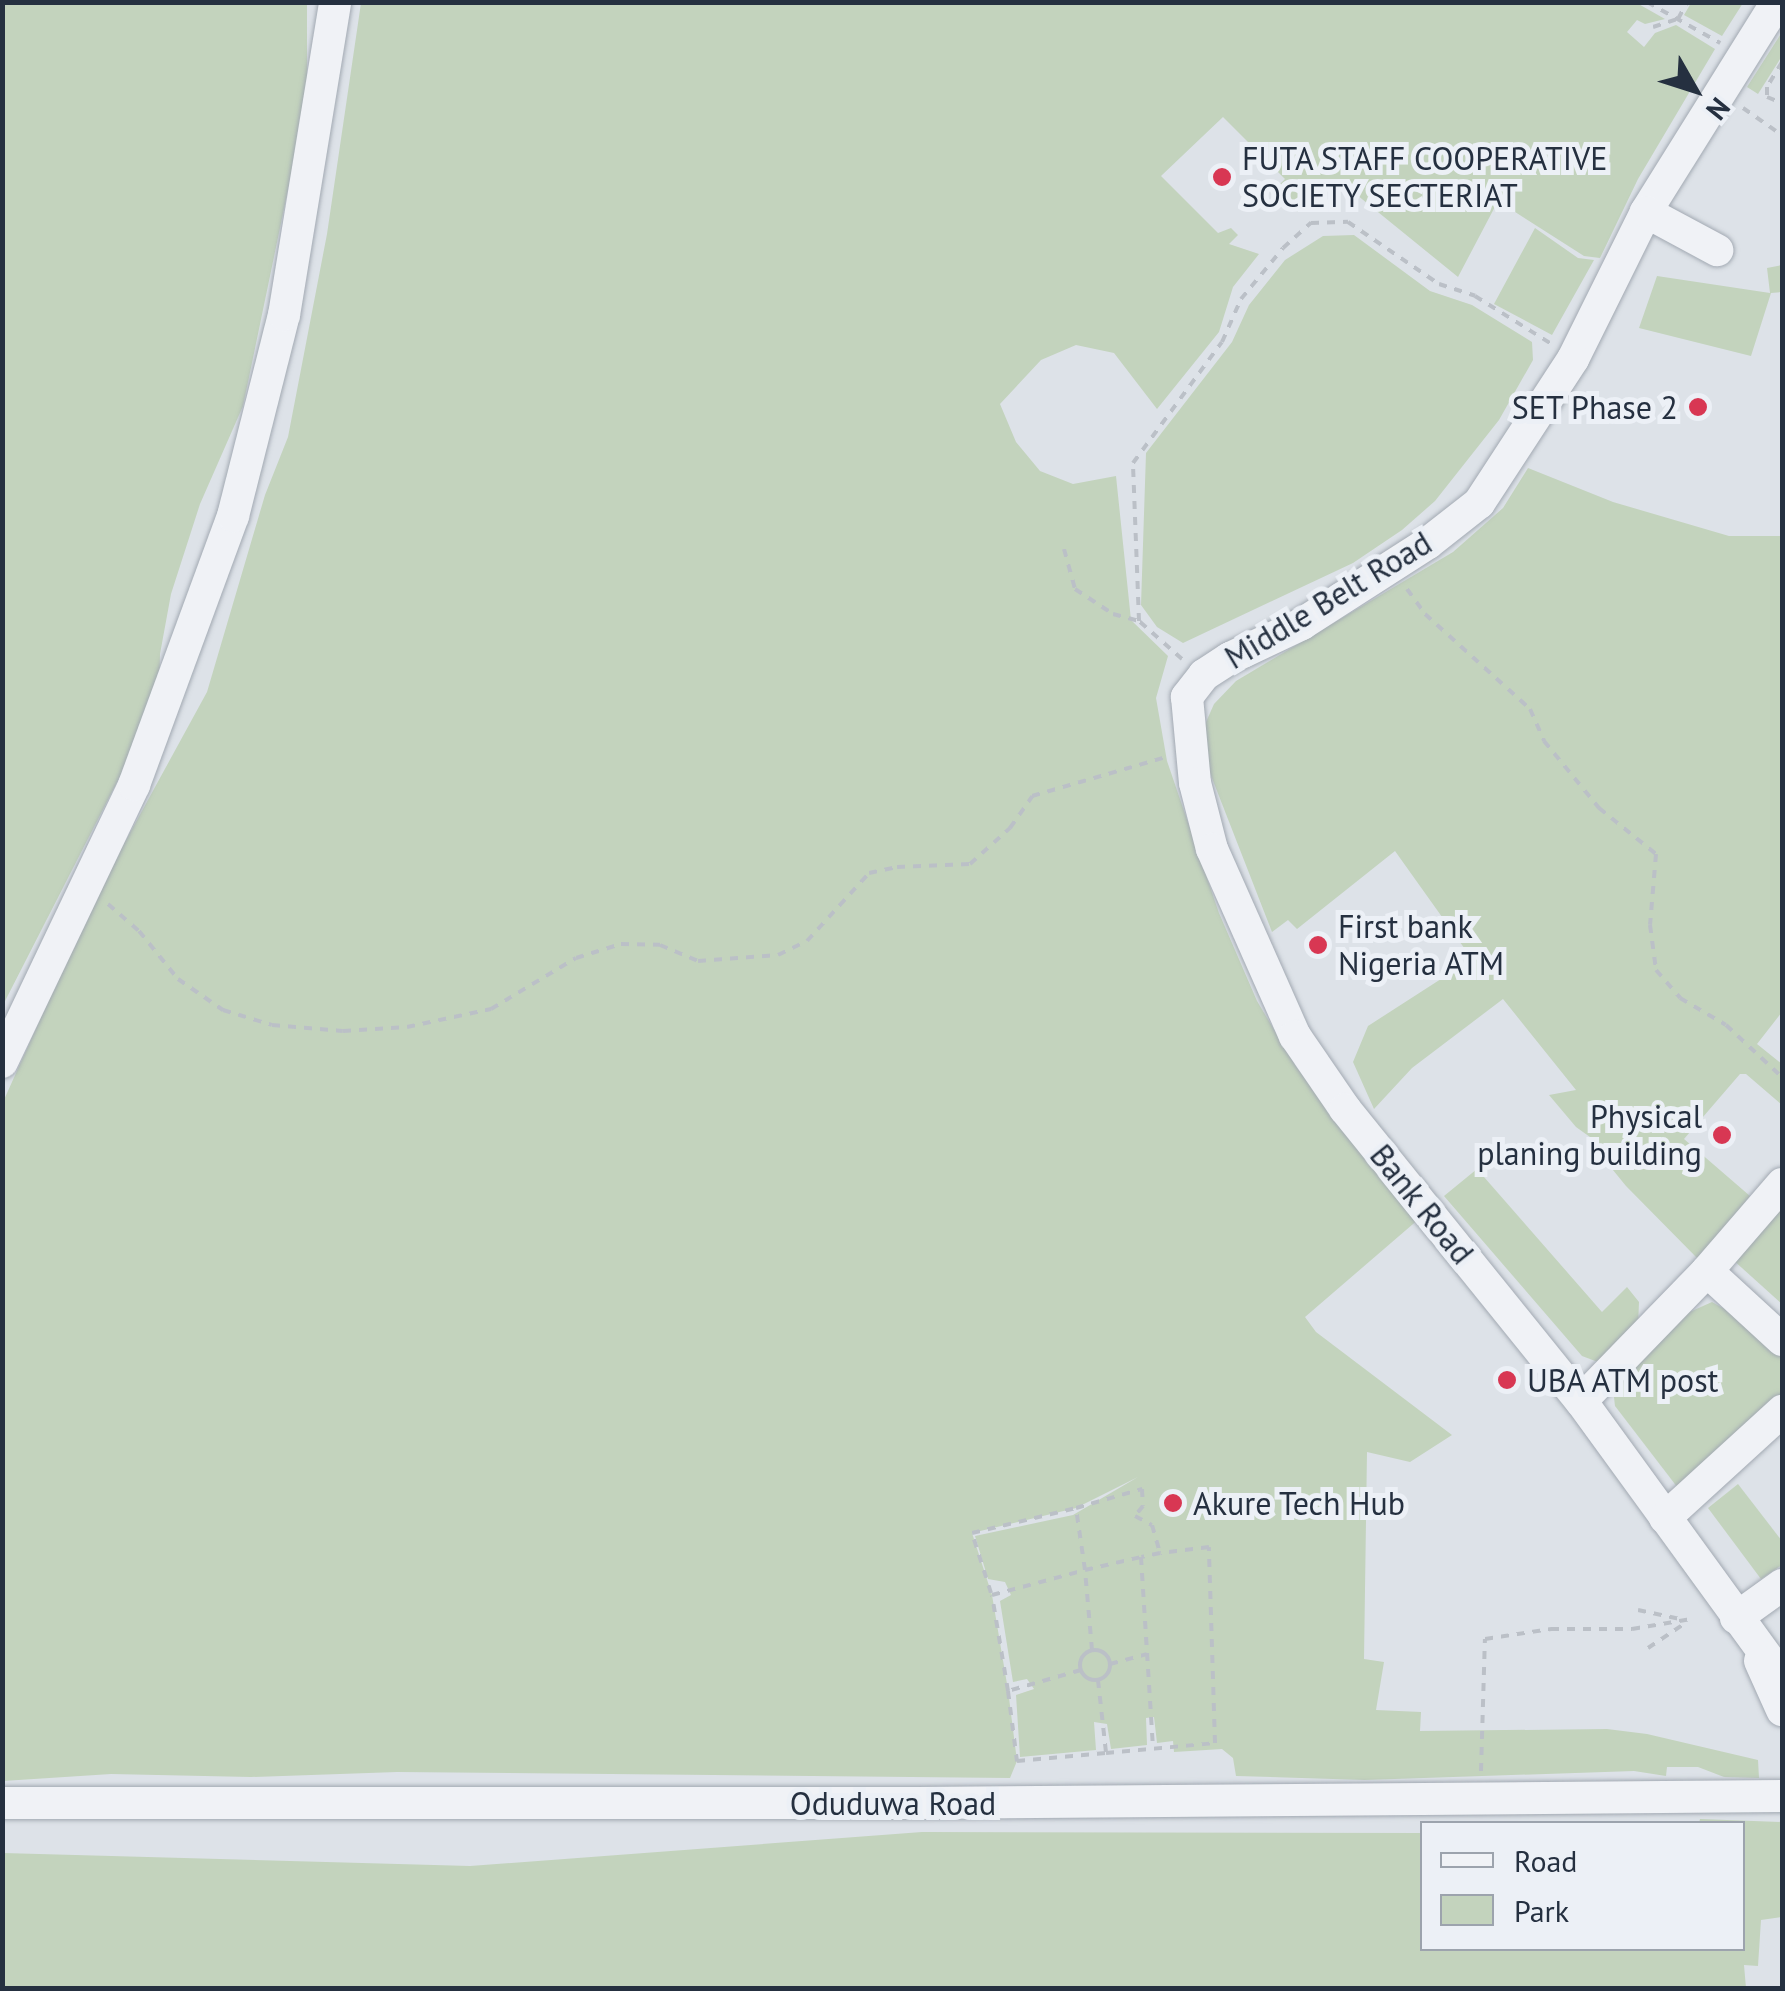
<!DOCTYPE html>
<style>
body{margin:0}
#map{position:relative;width:1785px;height:1991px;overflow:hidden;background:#dde2e8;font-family:"PT Sans",sans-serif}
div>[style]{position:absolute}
.green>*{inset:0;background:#c3d3bd}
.path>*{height:4px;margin-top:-2px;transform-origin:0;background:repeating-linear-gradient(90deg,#bbc0c7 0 8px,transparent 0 16px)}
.path>.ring{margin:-2px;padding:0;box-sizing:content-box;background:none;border:4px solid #bbc0c7;border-radius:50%}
.roads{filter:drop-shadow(0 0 2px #a2a9b2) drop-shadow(0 0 2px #a2a9b2)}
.minor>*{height:32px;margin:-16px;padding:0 16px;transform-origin:16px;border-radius:16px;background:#f0f2f6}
.dots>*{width:28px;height:28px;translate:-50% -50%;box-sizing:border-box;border:5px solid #ecf0f6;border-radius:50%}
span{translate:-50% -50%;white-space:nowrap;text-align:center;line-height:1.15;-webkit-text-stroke:10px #ecf0f6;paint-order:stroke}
.poi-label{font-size:32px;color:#253040}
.left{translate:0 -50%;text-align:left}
.right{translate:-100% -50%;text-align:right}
.street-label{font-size:32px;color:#253040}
.frame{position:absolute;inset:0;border:5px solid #253040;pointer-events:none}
.legend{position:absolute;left:1420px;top:1821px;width:325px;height:130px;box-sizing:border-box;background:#ecf0f6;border:2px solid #9ca3ad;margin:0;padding:12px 18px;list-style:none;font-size:30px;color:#253040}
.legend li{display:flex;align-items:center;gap:20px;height:50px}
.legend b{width:50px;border:2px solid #9ca3ad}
.north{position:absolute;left:1645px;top:40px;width:100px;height:100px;-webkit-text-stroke:8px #ecf0f6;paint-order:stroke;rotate:129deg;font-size:28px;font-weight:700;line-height:40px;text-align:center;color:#253040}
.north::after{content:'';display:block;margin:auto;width:35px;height:45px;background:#253040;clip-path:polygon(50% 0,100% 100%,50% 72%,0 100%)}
</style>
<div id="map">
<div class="green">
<div style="clip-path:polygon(1635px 2px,1665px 19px,1645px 24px,1637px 20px,1627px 32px,1644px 47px,1655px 33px,1676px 25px,1715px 49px,1638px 179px,1600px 258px,1584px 256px,1498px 201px,1458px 277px,1341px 182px,1298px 212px,1274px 190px,1285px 179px,1223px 117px,1161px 176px,1218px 233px,1231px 228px,1238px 235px,1229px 244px,1259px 254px,1233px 287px,1219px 332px,1157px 409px,1114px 353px,1076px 345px,1041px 360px,1000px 404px,1016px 442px,1040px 471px,1073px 484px,1116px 476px,1131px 620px,1168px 656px,1156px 698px,1167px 761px,1219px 913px,1257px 1001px,1297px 1068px,1420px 1218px,1305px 1317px,1316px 1332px,1452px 1435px,1410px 1462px,1367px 1452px,1364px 1659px,1384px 1662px,1376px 1710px,1421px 1712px,1420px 1731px,1607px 1729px,1647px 1734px,1758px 1760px,1759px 1778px,1724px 1777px,1698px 1767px,1667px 1767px,1666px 1776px,1634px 1771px,1365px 1780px,1236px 1776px,1233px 1758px,1222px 1749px,1174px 1752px,1173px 1741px,1157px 1743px,1154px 1717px,1146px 1718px,1147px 1745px,1111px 1749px,1107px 1724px,1094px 1722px,1096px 1750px,1020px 1757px,1016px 1695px,1034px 1689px,1027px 1679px,1013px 1682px,1000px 1601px,1011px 1595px,1005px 1582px,988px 1579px,975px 1536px,1073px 1515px,1138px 1477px,1076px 1508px,972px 1533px,992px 1595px,1008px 1690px,1017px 1761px,1010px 1778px,397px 1772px,251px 1777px,111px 1774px,3px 1781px,3px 1102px,96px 895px,207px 692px,265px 495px,288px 437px,327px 234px,361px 3px)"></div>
<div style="clip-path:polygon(3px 3px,307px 3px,307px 98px,243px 406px,200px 504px,171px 594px,160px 654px,159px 700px,3px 1005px)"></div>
<div style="clip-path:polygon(1691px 3px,1691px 2px,1743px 3px,1722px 36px,1684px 15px)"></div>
<div style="clip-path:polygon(1782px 32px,1782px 56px,1758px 94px,1747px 87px)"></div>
<div style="clip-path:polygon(1535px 228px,1578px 258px,1594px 260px,1552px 335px,1494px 304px)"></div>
<div style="clip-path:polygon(1354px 235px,1430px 291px,1472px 305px,1532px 342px,1533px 360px,1499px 420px,1435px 501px,1402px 530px,1353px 563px,1183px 643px,1157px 627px,1141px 605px,1146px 453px,1232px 342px,1249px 305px,1285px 260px,1323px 236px)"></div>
<div style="clip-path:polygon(1782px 265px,1782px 292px,1771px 293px,1751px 356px,1639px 328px,1657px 276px,1770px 293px,1767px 268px)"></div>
<div style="clip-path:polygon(1528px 468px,1613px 502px,1729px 536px,1782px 536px,1782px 1012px,1757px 1044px,1782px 1064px,1782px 1105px,1746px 1074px,1740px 1074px,1684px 1139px,1750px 1196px,1699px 1260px,1626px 1186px,1595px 1148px,1597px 1142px,1576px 1127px,1549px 1095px,1576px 1090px,1503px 999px,1412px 1068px,1374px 1109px,1353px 1062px,1368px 1026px,1472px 959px,1395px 851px,1297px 929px,1288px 920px,1272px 932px,1210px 773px,1203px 729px,1214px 704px,1236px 681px,1453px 552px,1503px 508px)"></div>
<div style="clip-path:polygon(1477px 1169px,1602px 1312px,1627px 1287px,1639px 1302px,1638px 1326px,1598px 1362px,1582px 1356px,1444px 1196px)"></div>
<div style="clip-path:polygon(1782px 1202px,1782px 1304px,1732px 1259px)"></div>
<div style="clip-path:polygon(1712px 1302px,1746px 1321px,1782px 1358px,1782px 1396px,1681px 1492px,1615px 1406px,1613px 1389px,1683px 1315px)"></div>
<div style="clip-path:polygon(1738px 1484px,1782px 1541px,1782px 1565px,1761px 1579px,1708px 1508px)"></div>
<div style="clip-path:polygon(1700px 1819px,1782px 1822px,1781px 1917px,1761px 1920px,1758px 1966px,1744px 1965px,1746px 1988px,3px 1988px,3px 1853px,470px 1866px,922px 1832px,1422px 1833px,1422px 1948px,1742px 1948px,1742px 1824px,1699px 1823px)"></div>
</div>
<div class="path">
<div style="left:1647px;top:2px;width:84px;rotate:29.3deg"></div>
<div style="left:1653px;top:27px;width:26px;rotate:-18deg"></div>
<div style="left:1678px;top:19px;width:19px;rotate:-62deg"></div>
<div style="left:1782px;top:62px;width:29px;rotate:121deg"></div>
<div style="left:1767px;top:87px;width:10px;rotate:90deg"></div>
<div style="left:1767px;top:97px;width:16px;rotate:22deg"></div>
<div style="left:1743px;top:108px;width:40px;rotate:34.9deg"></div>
<div style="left:1064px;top:549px;width:41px;rotate:74.6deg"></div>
<div style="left:1075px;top:589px;width:45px;rotate:33.3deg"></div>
<div style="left:1113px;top:614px;width:27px;rotate:15deg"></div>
<div style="left:1407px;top:589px;width:31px;rotate:54deg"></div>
<div style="left:1425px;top:614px;width:142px;rotate:42.1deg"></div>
<div style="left:1530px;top:709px;width:35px;rotate:66deg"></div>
<div style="left:1544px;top:741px;width:87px;rotate:50.6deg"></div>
<div style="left:1599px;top:808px;width:73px;rotate:38.9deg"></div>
<div style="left:1656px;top:854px;width:71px;rotate:94.8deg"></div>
<div style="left:1650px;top:925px;width:45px;rotate:82.4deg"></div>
<div style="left:1656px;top:970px;width:37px;rotate:49deg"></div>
<div style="left:1680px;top:998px;width:53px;rotate:30.4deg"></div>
<div style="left:1726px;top:1025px;width:76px;rotate:42.9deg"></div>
<div style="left:1182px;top:659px;width:57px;rotate:-138.5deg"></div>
<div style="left:1139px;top:621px;width:158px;rotate:-92.2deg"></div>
<div style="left:1133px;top:463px;width:150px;rotate:-53.7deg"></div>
<div style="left:1222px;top:342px;width:47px;rotate:-66.2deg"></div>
<div style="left:1241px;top:299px;width:66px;rotate:-50.5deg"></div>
<div style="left:1283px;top:248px;width:38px;rotate:-42deg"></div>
<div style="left:1311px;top:223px;width:37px;rotate:-2deg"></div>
<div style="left:1348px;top:222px;width:110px;rotate:34.3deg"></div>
<div style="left:1439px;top:284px;width:38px;rotate:18deg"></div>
<div style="left:1475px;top:296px;width:92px;rotate:32.1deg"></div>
<div style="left:108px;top:904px;width:41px;rotate:41.1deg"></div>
<div style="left:139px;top:931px;width:62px;rotate:50.9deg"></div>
<div style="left:178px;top:979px;width:55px;rotate:34.6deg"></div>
<div style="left:223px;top:1010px;width:51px;rotate:17deg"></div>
<div style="left:272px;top:1025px;width:71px;rotate:4.8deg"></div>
<div style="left:343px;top:1031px;width:64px;rotate:-3.6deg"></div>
<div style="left:407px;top:1027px;width:86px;rotate:-12.1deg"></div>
<div style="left:491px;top:1009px;width:99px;rotate:-31deg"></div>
<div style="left:576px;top:958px;width:47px;rotate:-17.3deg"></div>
<div style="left:621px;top:944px;width:39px;rotate:1deg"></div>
<div style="left:660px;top:945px;width:41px;rotate:22.8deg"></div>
<div style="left:698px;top:961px;width:80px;rotate:-4.3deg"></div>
<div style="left:778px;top:955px;width:32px;rotate:-26deg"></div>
<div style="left:807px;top:941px;width:92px;rotate:-47.6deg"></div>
<div style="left:869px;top:873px;width:29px;rotate:-12deg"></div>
<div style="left:897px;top:867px;width:73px;rotate:-2.4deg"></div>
<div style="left:970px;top:864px;width:54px;rotate:-42deg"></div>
<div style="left:1010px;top:828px;width:39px;rotate:-55deg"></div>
<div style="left:1032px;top:796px;width:140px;rotate:-16.2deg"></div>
<div style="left:991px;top:1593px;width:63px;rotate:-107.6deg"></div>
<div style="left:972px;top:1533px;width:107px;rotate:-13.5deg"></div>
<div style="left:1638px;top:1610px;width:43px;rotate:12.1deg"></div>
<div style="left:1648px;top:1648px;width:47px;rotate:-33.7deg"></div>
<div style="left:1092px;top:1650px;width:80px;rotate:-95deg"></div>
<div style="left:1085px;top:1570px;width:57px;rotate:-13.1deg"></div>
<div class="ring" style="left:1080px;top:1650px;width:26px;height:26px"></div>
<div style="left:1110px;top:1664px;width:38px;rotate:-15deg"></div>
<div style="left:1081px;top:1670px;width:76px;rotate:164deg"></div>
<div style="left:1008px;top:1691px;width:97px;rotate:-99.5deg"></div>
<div style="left:992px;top:1595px;width:96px;rotate:-15deg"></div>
<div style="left:1085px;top:1570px;width:63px;rotate:-98.3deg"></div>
<div style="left:1076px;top:1508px;width:69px;rotate:-16.1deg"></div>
<div style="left:1142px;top:1489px;width:17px;rotate:87deg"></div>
<div style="left:1143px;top:1506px;width:13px;rotate:129deg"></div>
<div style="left:1135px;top:1516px;width:19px;rotate:28deg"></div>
<div style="left:1152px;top:1525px;width:29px;rotate:74deg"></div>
<div style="left:1160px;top:1553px;width:19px;rotate:168deg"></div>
<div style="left:1141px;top:1557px;width:191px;rotate:86.4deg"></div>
<div style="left:1098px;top:1680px;width:73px;rotate:83.7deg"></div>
<div style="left:1106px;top:1753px;width:109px;rotate:-5.2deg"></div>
<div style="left:1215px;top:1743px;width:196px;rotate:-91.8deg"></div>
<div style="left:1209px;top:1547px;width:49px;rotate:173deg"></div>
<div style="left:1008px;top:1691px;width:71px;rotate:82.7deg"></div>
<div style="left:1017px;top:1761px;width:89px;rotate:-5.1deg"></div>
<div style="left:1481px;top:1771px;width:132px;rotate:-88.3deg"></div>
<div style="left:1485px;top:1639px;width:67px;rotate:-8.6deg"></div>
<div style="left:1551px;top:1629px;width:81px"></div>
<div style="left:1632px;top:1629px;width:60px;rotate:-9.6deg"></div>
</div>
<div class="roads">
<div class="minor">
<div style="left:1777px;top:2px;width:248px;rotate:122deg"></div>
<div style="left:1646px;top:212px;width:164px;rotate:116.4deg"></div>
<div style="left:1573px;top:359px;width:172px;rotate:123.1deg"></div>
<div style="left:1479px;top:503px;width:65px;rotate:141.9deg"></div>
<div style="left:1428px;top:543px;width:150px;rotate:147.3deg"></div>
<div style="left:1302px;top:624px;width:80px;rotate:154.7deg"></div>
<div style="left:1230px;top:658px;width:31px;rotate:147deg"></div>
<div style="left:1204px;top:675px;width:28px;rotate:128deg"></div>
<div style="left:1187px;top:697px;width:86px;rotate:84.7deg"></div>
<div style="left:1195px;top:783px;width:68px;rotate:75.6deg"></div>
<div style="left:1212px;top:849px;width:205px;rotate:66.1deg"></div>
<div style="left:1295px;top:1036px;width:88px;rotate:55.6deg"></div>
<div style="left:1345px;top:1109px;width:375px;rotate:51.1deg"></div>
<div style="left:1581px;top:1401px;width:342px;rotate:54deg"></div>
<div style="left:1646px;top:212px;width:81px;rotate:28.2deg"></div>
<div style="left:2px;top:1062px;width:307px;rotate:-64.5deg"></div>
<div style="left:134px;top:785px;width:287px;rotate:-69.8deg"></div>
<div style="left:233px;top:516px;width:207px;rotate:-75.8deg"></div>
<div style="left:284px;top:315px;width:317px;rotate:-80.7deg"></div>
<div style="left:1707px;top:1271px;width:102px;rotate:42.6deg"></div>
<div style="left:1581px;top:1401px;width:181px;rotate:-45.9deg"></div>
<div style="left:1707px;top:1271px;width:115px;rotate:-49.2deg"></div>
<div style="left:1665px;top:1518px;width:159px;rotate:-42.4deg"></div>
<div style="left:1736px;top:1618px;width:57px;rotate:-35.7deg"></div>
<div style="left:1760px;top:1661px;width:54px;rotate:65.8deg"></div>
<div style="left:2px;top:1803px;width:916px"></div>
<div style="left:918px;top:1803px;width:864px;rotate:-0.46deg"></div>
</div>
</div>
<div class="dots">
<div style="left:1222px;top:177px;background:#d83753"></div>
<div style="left:1698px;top:407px;background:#d83753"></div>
<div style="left:1318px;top:945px;background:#d83753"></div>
<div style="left:1722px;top:1135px;background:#d83753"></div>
<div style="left:1507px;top:1380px;background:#d83753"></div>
<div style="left:1173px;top:1503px;background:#d83753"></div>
</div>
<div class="poi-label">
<span class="left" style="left:1242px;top:177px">FUTA STAFF COOPERATIVE<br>SOCIETY SECTERIAT</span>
<span class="right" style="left:1678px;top:407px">SET Phase 2</span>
<span class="left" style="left:1338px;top:945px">First bank<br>Nigeria ATM</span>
<span class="right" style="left:1702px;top:1135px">Physical<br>planing building</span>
<span class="left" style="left:1527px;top:1380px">UBA ATM post</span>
<span class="left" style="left:1193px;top:1503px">Akure Tech Hub</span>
</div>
<div class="street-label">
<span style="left:1328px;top:600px;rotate:-31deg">Middle Belt Road</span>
<span style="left:1422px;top:1204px;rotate:51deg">Bank Road</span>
<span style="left:893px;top:1803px">Oduduwa Road</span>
</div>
<div class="frame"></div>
<ul class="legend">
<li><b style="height:12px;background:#f0f2f6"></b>Road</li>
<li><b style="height:28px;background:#c3d3bd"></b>Park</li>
</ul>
<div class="north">N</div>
</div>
